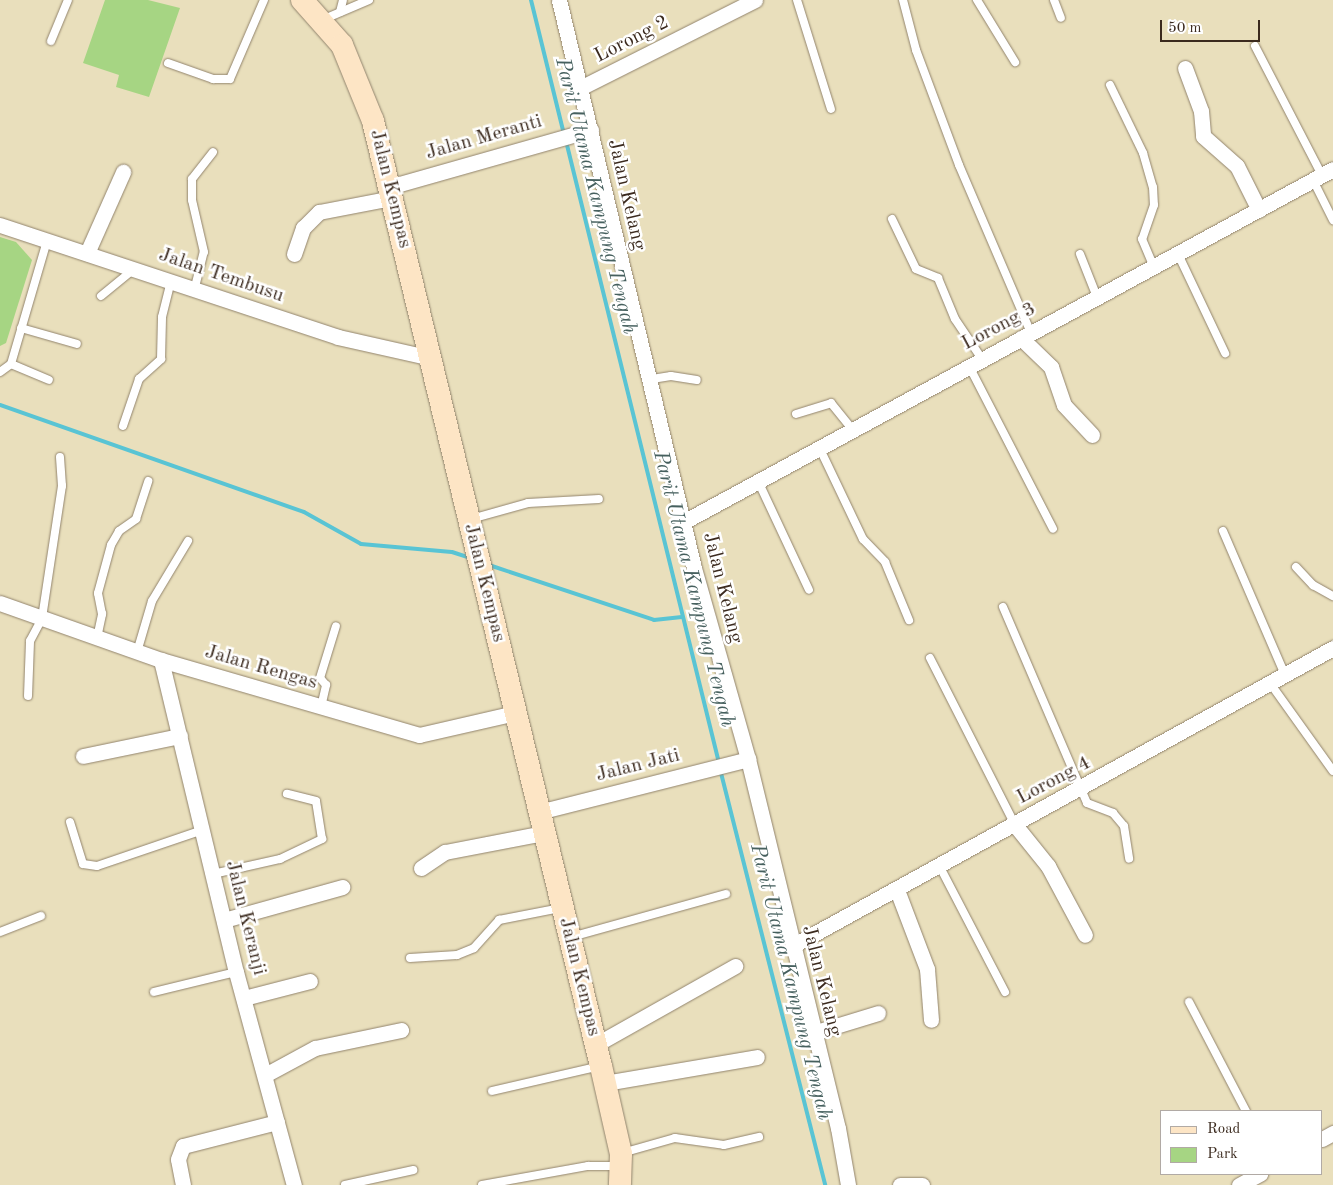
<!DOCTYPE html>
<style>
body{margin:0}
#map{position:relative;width:1333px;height:1185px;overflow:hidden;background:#e9dfbc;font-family:"Old Standard TT",serif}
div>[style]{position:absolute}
.green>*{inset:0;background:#a6d583}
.stream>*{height:4px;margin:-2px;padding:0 2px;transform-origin:2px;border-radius:2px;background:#59c4d4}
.roads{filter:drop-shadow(0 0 1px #92846d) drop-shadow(0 0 1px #92846d)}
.lane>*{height:8px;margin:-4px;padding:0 4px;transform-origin:4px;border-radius:4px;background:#fff}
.street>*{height:15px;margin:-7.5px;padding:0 7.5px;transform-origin:7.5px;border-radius:7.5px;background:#fff}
.secondary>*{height:22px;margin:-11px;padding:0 11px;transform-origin:11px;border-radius:11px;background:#fde5c5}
span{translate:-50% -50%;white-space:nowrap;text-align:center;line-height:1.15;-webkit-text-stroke:5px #fff;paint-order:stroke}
.street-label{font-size:20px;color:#3b2a1e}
.water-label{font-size:21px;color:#46605e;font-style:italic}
.legend{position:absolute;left:1160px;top:1110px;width:162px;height:65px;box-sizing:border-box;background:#fff;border:1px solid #b1aaa5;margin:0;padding:6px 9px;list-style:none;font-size:15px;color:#3b2a1e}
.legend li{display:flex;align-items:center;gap:10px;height:25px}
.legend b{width:25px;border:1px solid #b1aaa5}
.scale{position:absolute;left:1160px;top:20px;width:100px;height:22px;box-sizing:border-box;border:2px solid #3b2a1e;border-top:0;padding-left:6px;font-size:15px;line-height:18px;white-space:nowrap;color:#3b2a1e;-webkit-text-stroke:4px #fff;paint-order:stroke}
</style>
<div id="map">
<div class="green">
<div style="clip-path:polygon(105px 0,148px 0,180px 8px,149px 97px,116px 87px,119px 75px,83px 63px)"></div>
<div style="clip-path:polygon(0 237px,16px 242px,32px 260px,6px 343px,0 346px)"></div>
</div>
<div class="stream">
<div style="left:531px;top:0;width:138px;rotate:76.2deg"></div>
<div style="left:566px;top:141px;width:641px;rotate:76.18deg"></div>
<div style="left:0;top:405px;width:322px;rotate:19.4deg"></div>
<div style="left:304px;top:512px;width:65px;rotate:29.3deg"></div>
<div style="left:361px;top:544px;width:91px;rotate:5deg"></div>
<div style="left:452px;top:552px;width:19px;rotate:18deg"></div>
<div style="left:489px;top:565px;width:174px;rotate:18.4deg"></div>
<div style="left:654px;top:620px;width:28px;rotate:-6deg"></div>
<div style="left:720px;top:769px;width:429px;rotate:75.8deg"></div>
</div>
<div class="roads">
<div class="lane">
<div style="left:797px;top:0;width:114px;rotate:72.7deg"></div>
<div style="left:903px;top:0;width:52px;rotate:75.4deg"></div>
<div style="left:916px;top:50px;width:123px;rotate:69.5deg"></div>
<div style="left:959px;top:165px;width:183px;rotate:66.8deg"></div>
<div style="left:977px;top:0;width:73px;rotate:58.5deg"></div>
<div style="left:1054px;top:0;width:19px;rotate:69deg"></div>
<div style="left:340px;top:12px;width:12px;rotate:-76deg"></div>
<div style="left:322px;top:20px;width:51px;rotate:-23.1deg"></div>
<div style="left:51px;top:41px;width:44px;rotate:-67.5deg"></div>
<div style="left:1255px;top:46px;width:145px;rotate:62.6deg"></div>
<div style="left:168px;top:63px;width:48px;rotate:19.6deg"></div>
<div style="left:213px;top:79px;width:17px"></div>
<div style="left:230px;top:79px;width:86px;rotate:-66.7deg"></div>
<div style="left:1110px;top:85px;width:76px;rotate:64.1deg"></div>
<div style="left:1143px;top:153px;width:35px;rotate:74deg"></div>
<div style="left:1153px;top:187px;width:18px;rotate:87deg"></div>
<div style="left:1154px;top:205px;width:36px;rotate:109deg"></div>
<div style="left:1142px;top:239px;width:30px;rotate:67deg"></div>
<div style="left:1313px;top:180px;width:45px;rotate:63.4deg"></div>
<div style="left:892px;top:219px;width:55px;rotate:64.4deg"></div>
<div style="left:916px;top:269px;width:24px;rotate:22deg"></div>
<div style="left:938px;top:278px;width:44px;rotate:67.5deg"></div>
<div style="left:955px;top:319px;width:48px;rotate:56deg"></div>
<div style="left:1080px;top:254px;width:46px;rotate:68.4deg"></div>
<div style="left:1178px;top:254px;width:110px;rotate:64.6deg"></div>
<div style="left:195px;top:287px;width:36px;rotate:-76deg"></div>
<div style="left:204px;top:252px;width:53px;rotate:-103deg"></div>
<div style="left:192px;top:200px;width:21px;rotate:-90deg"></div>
<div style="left:192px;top:179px;width:34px;rotate:-52deg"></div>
<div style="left:101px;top:296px;width:43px;rotate:-39.3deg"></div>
<div style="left:21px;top:328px;width:58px;rotate:15.9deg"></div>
<div style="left:11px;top:364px;width:41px;rotate:22.8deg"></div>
<div style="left:969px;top:366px;width:183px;rotate:62.7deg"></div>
<div style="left:0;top:372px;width:14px;rotate:-36deg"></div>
<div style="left:11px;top:364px;width:128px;rotate:-73.7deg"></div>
<div style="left:652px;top:379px;width:19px;rotate:-9deg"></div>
<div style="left:671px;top:376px;width:26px;rotate:9deg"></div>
<div style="left:796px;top:414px;width:37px;rotate:-17deg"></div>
<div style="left:831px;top:403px;width:35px;rotate:51deg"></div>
<div style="left:123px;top:426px;width:50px;rotate:-71.2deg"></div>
<div style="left:139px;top:379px;width:30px;rotate:-42deg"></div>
<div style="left:161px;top:359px;width:42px;rotate:-88.6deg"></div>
<div style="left:162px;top:317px;width:38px;rotate:-76deg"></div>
<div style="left:820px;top:449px;width:100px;rotate:64.5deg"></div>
<div style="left:863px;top:539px;width:32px;rotate:46deg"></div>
<div style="left:885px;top:562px;width:63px;rotate:67.5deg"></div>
<div style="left:758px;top:481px;width:120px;rotate:64.9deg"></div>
<div style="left:471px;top:519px;width:59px;rotate:-15.7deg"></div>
<div style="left:528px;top:503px;width:71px;rotate:-3.2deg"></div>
<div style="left:1223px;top:531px;width:157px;rotate:66.7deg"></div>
<div style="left:1296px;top:567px;width:25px;rotate:47deg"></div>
<div style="left:1313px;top:585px;width:23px;rotate:29deg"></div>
<div style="left:1003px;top:607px;width:213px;rotate:66.8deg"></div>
<div style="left:1087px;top:803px;width:28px;rotate:21deg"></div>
<div style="left:1113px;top:813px;width:17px;rotate:50deg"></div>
<div style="left:1124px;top:826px;width:33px;rotate:81deg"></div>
<div style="left:97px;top:638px;width:25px;rotate:-78deg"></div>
<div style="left:102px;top:614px;width:21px;rotate:-101deg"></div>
<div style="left:98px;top:593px;width:50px;rotate:-74.8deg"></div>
<div style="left:111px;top:545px;width:16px;rotate:-60deg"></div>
<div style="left:119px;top:531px;width:21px;rotate:-35deg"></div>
<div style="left:136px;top:519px;width:40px;rotate:-72deg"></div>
<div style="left:137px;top:652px;width:53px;rotate:-73.6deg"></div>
<div style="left:152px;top:601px;width:70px;rotate:-59deg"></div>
<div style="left:930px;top:658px;width:187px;rotate:63deg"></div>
<div style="left:1270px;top:683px;width:108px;rotate:54.4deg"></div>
<div style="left:28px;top:696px;width:55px;rotate:-87.9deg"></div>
<div style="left:30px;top:641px;width:26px;rotate:-62deg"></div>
<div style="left:42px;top:618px;width:134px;rotate:-81.4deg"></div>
<div style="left:62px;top:486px;width:29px;rotate:-94deg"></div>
<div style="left:321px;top:707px;width:23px;rotate:-77deg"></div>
<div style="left:326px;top:685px;width:9px;rotate:-131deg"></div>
<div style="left:320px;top:678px;width:54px;rotate:-72.9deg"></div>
<div style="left:70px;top:822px;width:44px;rotate:72.8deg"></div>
<div style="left:83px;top:864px;width:14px;rotate:8deg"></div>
<div style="left:97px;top:866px;width:112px;rotate:-18.8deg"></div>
<div style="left:940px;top:867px;width:141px;rotate:62.5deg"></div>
<div style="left:213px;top:874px;width:69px;rotate:-12.6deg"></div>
<div style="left:280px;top:859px;width:47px;rotate:-25.5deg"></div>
<div style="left:322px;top:839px;width:38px;rotate:-99deg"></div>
<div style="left:316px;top:801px;width:30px;rotate:-166deg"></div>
<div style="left:0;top:932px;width:44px;rotate:-21.3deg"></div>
<div style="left:571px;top:937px;width:161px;rotate:-15.5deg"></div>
<div style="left:410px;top:958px;width:47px;rotate:-3.7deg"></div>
<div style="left:457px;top:955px;width:18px;rotate:-22deg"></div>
<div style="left:474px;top:948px;width:38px;rotate:-48deg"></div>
<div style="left:499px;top:920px;width:62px;rotate:-11.1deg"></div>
<div style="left:154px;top:992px;width:84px;rotate:-13.7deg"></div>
<div style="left:1189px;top:1002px;width:123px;rotate:62.4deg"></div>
<div style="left:492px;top:1091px;width:111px;rotate:-13deg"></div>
<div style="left:622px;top:1153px;width:55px;rotate:-15.8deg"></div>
<div style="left:675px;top:1138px;width:49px;rotate:8.1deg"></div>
<div style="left:724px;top:1145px;width:36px;rotate:-13deg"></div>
<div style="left:345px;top:1185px;width:70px;rotate:-12.4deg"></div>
<div style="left:482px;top:1185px;width:108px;rotate:-10.2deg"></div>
<div style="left:588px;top:1166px;width:30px"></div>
</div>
<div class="street">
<div style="left:559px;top:0;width:584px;rotate:76.63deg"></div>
<div style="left:694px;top:568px;width:198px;rotate:74.2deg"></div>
<div style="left:748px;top:759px;width:380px;rotate:76.3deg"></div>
<div style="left:838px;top:1128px;width:58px;rotate:80deg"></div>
<div style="left:1185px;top:68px;width:46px;rotate:69.6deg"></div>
<div style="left:1201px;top:111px;width:25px;rotate:85deg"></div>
<div style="left:1203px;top:136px;width:45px;rotate:41.4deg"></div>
<div style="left:1237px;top:166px;width:49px;rotate:63.4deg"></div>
<div style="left:580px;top:88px;width:196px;rotate:-26.7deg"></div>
<div style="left:389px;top:187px;width:210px;rotate:-15.8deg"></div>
<div style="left:0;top:225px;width:356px;rotate:18.3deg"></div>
<div style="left:338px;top:337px;width:95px;rotate:12.7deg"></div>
<div style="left:87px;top:253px;width:89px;rotate:-66deg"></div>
<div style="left:294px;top:254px;width:28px;rotate:-71deg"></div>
<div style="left:303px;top:228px;width:23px;rotate:-45deg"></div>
<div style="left:319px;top:212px;width:74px;rotate:-10.9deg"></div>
<div style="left:1021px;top:338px;width:42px;rotate:44deg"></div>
<div style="left:1051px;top:367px;width:40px;rotate:71.1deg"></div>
<div style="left:1064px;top:405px;width:41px;rotate:47deg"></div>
<div style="left:685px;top:521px;width:737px;rotate:-28.51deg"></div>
<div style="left:0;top:603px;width:171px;rotate:19.5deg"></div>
<div style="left:161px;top:660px;width:269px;rotate:16.2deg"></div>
<div style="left:419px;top:735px;width:98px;rotate:-12.9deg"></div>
<div style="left:161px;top:660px;width:321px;rotate:76.5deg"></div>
<div style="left:236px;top:972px;width:221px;rotate:74.8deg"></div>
<div style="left:83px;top:756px;width:99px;rotate:-11.7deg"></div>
<div style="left:539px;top:812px;width:216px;rotate:-14.2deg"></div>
<div style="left:1015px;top:825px;width:53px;rotate:51.2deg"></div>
<div style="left:1048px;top:866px;width:78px;rotate:61.8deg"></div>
<div style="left:421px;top:868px;width:29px;rotate:-34deg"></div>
<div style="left:445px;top:852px;width:101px;rotate:-10.9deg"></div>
<div style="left:897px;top:890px;width:85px;rotate:69.2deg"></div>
<div style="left:927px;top:969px;width:51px;rotate:85.5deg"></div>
<div style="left:224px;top:920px;width:123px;rotate:-15.6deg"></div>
<div style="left:792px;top:946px;width:618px;rotate:-28.85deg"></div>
<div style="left:244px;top:998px;width:68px;rotate:-14.4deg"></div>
<div style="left:813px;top:1033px;width:68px;rotate:-17.1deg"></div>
<div style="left:595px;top:1045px;width:161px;rotate:-29.4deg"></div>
<div style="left:265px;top:1075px;width:57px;rotate:-28.4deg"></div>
<div style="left:315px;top:1048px;width:88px;rotate:-11.8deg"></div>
<div style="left:605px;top:1083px;width:154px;rotate:-9.7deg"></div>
<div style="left:1322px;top:1139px;width:13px;rotate:-29deg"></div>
<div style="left:183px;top:1185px;width:26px;rotate:-101deg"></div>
<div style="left:178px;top:1159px;width:14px;rotate:-69deg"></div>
<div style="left:183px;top:1146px;width:97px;rotate:-14.3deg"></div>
<div style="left:900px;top:1185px;width:22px"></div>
<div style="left:1239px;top:1185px;width:24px;rotate:-28deg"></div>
</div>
<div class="secondary">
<div style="left:302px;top:0;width:60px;rotate:48.4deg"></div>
<div style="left:342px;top:45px;width:82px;rotate:67.8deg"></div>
<div style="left:373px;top:121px;width:972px;rotate:76.44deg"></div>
<div style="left:601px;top:1066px;width:90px;rotate:77.2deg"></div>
<div style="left:621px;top:1154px;width:31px;rotate:92deg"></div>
</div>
</div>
<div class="street-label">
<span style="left:632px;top:40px;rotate:-27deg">Lorong 2</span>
<span style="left:484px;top:138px;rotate:-16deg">Jalan Meranti</span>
<span style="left:390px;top:189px;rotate:76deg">Jalan Kempas</span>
<span style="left:626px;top:195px;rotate:77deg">Jalan Kelang</span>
<span style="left:221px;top:276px;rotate:19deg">Jalan Tembusu</span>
<span style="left:999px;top:327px;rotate:-28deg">Lorong 3</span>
<span style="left:484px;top:583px;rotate:76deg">Jalan Kempas</span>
<span style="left:722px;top:588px;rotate:76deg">Jalan Kelang</span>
<span style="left:261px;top:668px;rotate:16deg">Jalan Rengas</span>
<span style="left:638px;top:766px;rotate:-14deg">Jalan Jati</span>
<span style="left:1054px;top:781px;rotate:-28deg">Lorong 4</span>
<span style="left:245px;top:918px;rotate:76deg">Jalan Keranji</span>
<span style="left:579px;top:977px;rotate:76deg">Jalan Kempas</span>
<span style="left:821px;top:981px;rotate:76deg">Jalan Kelang</span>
</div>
<div class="water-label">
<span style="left:595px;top:196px;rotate:76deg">Parit Utama Kampung Tengah</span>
<span style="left:693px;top:589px;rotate:76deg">Parit Utama Kampung Tengah</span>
<span style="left:790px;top:982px;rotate:76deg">Parit Utama Kampung Tengah</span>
</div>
<ul class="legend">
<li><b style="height:6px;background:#fde5c5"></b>Road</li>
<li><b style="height:14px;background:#a6d583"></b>Park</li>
</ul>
<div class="scale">50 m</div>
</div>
